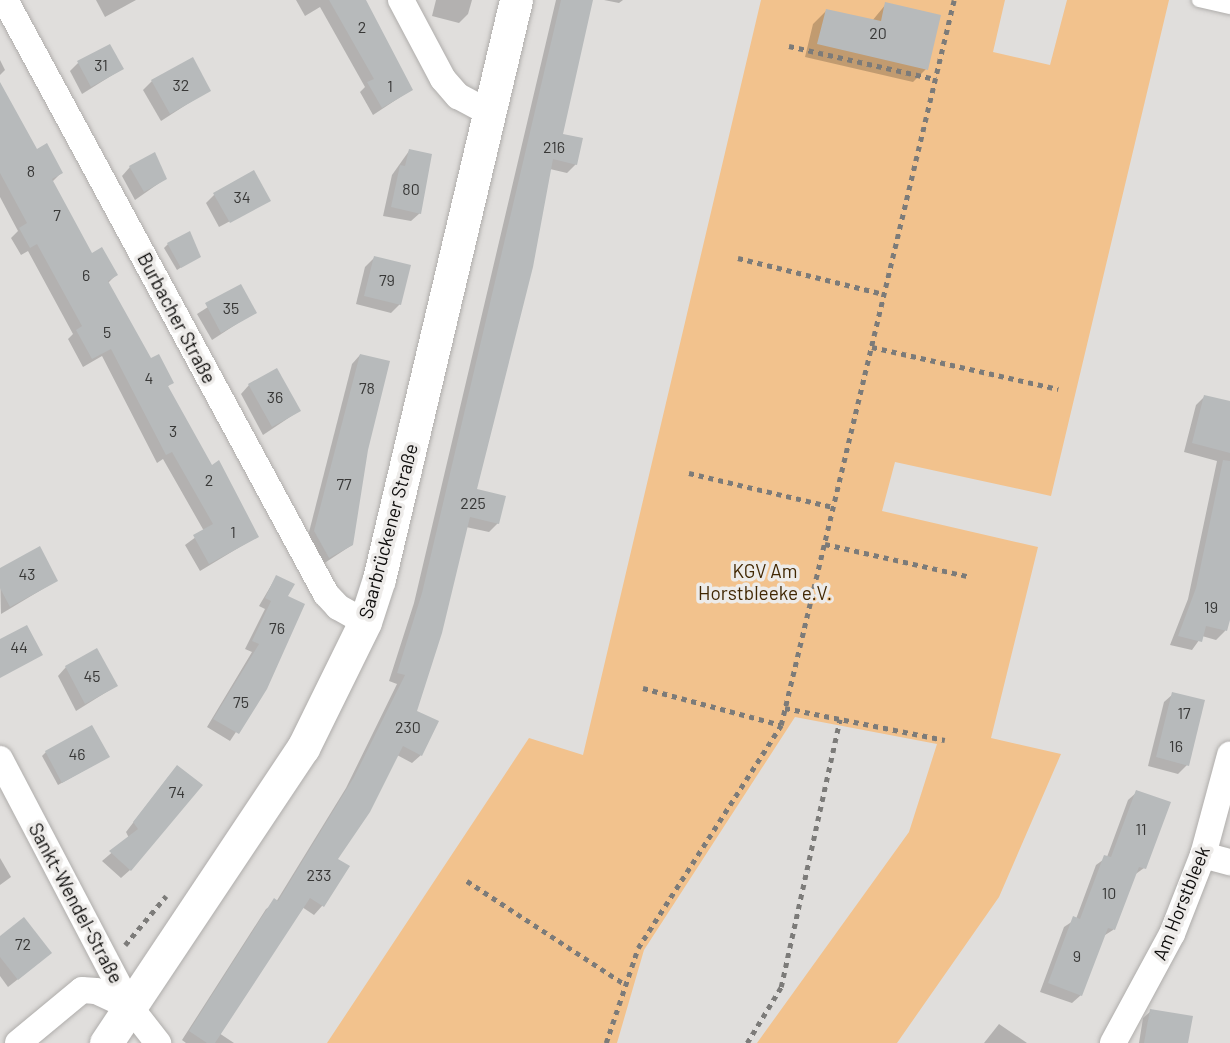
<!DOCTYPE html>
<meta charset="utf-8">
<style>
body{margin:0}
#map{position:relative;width:1230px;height:1043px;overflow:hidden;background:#e0dedc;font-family:Barlow,sans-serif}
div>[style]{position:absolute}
.green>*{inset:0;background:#f2c28d}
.shadow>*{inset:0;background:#0003}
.building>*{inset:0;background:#b7babb}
.path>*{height:4.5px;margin-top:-2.25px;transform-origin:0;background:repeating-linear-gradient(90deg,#7c7b79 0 5px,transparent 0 10px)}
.roads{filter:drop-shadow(0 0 2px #afadab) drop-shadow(0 0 2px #afadab)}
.service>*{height:14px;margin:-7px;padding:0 7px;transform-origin:7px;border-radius:7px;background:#fff}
.minor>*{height:26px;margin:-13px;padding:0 13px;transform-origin:13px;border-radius:13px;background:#fff}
.tertiary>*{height:33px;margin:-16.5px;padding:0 16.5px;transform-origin:16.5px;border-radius:16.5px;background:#fff}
span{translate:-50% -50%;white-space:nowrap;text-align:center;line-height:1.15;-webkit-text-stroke:7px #edebe9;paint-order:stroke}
.number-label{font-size:16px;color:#383837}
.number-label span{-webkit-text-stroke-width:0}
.street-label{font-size:19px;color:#0d0c0b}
.park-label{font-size:19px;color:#412703}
</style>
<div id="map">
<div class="green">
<div style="clip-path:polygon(761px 0,1005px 0,993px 52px,1050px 65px,1067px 0,1169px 0,1051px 496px,895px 462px,882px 511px,1038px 547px,991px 738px,1061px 754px,999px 897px,897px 1043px,757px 1043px,909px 832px,937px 744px,795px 717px,644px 950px,617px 1043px,327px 1043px,529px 738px,583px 755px)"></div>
</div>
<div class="shadow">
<div style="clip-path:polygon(96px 0,136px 0,105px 17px)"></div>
<div style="clip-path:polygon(296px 0,362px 0,411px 90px,373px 115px,360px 92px,365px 87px,320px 7px,305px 16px)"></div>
<div style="clip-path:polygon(436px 0,472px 0,468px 14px,459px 23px,432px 16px)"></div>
<div style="clip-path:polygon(556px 0,592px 0,561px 135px,576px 164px,567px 173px,550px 169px,475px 491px,498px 523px,489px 532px,466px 527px,415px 712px,421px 755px,412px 763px,397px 755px,336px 859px,347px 866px,322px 906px,314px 915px,302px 907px,219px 1033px,234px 1043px,186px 1043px,182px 1040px,266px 909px,276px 902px,346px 788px,397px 684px,389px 681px,414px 603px)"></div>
<div style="clip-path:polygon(604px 0,623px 0,619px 3px)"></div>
<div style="clip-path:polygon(886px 4px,926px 69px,913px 82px,805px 57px,813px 24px,826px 11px,872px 21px)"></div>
<div style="clip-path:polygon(0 60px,5px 70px,0 75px)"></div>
<div style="clip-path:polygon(78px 63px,122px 69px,82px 94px,70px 71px)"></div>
<div style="clip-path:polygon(152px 81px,209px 90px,161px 121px,143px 90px)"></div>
<div style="clip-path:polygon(0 85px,36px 151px,61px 173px,52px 182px,91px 255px,116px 275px,108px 283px,150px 361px,172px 382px,167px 387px,253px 539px,200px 571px,185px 545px,204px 531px,163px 459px,157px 463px,102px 356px,83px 367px,68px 339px,73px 334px,28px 251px,21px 255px,11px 238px,18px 231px,0 197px)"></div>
<div style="clip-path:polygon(409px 151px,420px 213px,411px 221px,383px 216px,392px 175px)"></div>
<div style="clip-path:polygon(130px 167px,165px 179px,135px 200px,122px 176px)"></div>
<div style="clip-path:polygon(215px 194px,268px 201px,219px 227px,206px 203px)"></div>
<div style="clip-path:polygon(168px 244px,199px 256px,177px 270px,164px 248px)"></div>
<div style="clip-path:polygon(374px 258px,400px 304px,391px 313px,356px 304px,365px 267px)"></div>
<div style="clip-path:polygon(241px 286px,255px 312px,212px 340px,197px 314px)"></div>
<div style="clip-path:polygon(360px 355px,366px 450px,352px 545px,320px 566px,307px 540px,352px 364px)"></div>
<div style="clip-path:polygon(249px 385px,299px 411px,263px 435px,241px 394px)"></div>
<div style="clip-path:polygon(1205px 396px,1230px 403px,1230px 612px,1225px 631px,1216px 640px,1202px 636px,1192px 650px,1170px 645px,1188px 599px,1217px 461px,1184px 452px,1196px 405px)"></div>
<div style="clip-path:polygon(0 570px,56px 581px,1px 614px)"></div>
<div style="clip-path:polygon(276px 577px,286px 597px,265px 688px,230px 741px,207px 727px,252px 652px,245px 649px,265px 609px,259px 606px)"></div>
<div style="clip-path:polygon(66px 667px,116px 686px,76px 711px,58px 676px)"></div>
<div style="clip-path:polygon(1173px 694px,1187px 765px,1178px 774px,1148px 766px,1164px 702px)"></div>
<div style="clip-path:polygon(46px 752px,108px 757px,58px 785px,42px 756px)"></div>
<div style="clip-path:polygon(169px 776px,130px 870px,121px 878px,102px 861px,129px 838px,126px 832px)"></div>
<div style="clip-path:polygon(1137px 792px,1144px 868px,1133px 876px,1113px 930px,1102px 937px,1081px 995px,1072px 1003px,1040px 992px,1064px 927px,1076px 919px,1096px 865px,1107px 857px,1128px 800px)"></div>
<div style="clip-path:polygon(0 858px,11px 877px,0 885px)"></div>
<div style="clip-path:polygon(0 938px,41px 961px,8px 987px,0 976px)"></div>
<div style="clip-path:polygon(1151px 1011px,1186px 1043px,1139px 1043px,1143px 1018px)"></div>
<div style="clip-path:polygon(999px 1024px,1027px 1043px,984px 1043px)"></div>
</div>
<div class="building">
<div style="clip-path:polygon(329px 0,366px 0,413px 90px,382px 108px,367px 82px,374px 79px)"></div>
<div style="clip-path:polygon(561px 0,593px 0,563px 134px,583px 138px,577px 165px,553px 159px,533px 267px,477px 489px,506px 496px,499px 524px,470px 517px,442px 633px,417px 711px,439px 721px,422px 756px,403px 746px,370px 812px,338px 859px,350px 866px,324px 907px,310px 898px,215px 1043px,207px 1043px,189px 1031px,274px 898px,278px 901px,354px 777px,405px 675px,397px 673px,422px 593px)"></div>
<div style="clip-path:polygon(885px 2px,941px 15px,928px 70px,817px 44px,826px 9px,881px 21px)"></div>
<div style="clip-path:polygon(110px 44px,124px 69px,91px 87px,77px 61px)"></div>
<div style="clip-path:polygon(193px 57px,211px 91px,170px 114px,151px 80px)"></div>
<div style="clip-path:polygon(0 82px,37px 149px,47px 143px,63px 173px,52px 179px,92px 253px,102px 247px,118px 275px,108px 281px,151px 358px,159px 354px,174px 383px,168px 386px,212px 465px,219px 460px,259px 537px,209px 564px,193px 535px,213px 524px,172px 452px,166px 455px,111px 349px,92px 359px,76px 330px,82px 326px,37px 244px,30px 248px,19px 228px,27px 223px,0 173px)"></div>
<div style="clip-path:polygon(409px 149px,432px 154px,421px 214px,391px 207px,400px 165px,405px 166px)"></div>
<div style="clip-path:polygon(155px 152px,167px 179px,144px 192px,129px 166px)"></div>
<div style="clip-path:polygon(254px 170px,271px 201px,230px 223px,213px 193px)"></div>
<div style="clip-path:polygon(190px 231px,201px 257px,181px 268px,167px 243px)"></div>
<div style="clip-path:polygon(374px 256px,411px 265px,401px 305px,364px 296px)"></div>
<div style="clip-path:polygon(241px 284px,257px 313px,221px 333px,205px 303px)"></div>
<div style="clip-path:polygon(360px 354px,390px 361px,368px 450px,353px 545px,329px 558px,314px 531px)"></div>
<div style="clip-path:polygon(277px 368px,301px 411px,272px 427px,248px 384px)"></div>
<div style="clip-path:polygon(1204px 395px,1230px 401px,1230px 453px,1192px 443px)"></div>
<div style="clip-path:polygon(1223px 460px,1230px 461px,1230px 620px,1227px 631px,1206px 626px,1202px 642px,1178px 636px,1196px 588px)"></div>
<div style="clip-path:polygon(40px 546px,58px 581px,10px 607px,0 588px,0 568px)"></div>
<div style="clip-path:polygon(276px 575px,295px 584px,288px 596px,305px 604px,267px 689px,239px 734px,213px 719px,259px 644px,252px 641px,271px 601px,265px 598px)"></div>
<div style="clip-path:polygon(27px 625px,43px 655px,0 678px,0 639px)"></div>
<div style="clip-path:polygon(97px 648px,118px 686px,85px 704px,65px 666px)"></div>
<div style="clip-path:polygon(1172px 692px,1205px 700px,1189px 766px,1156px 757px)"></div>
<div style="clip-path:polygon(92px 725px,110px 757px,62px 783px,45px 751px)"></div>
<div style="clip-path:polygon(177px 765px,203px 785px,131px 871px,109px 851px,138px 829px,133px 822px)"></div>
<div style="clip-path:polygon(1136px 790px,1171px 802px,1146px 869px,1139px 867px,1115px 930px,1108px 928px,1082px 996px,1048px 983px,1073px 916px,1080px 919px,1104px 855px,1111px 857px)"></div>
<div style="clip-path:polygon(24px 917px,52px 953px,18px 980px,0 957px,0 936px)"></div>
<div style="clip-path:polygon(1150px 1009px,1193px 1016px,1188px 1043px,1144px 1043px)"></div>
</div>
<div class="path">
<div style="left:789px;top:46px;width:151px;rotate:12.7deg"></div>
<div style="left:738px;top:258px;width:150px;rotate:13.9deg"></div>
<div style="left:872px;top:347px;width:191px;rotate:12.7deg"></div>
<div style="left:689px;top:473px;width:148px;rotate:13.3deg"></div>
<div style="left:825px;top:544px;width:146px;rotate:12.7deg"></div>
<div style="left:643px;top:688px;width:143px;rotate:15deg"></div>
<div style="left:785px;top:708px;width:163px;rotate:11.3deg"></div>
<div style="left:467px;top:881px;width:190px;rotate:33.2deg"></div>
<div style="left:125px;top:945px;width:64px;rotate:-50.1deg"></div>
<div style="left:606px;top:1043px;width:100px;rotate:-71.4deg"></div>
<div style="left:638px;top:948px;width:265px;rotate:-57.3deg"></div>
<div style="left:781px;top:725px;width:745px;rotate:-76.58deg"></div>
<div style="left:747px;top:1043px;width:66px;rotate:-58.7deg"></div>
<div style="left:781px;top:987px;width:274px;rotate:-77.6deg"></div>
</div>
<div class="roads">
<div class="service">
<div style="left:1199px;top:0;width:32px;rotate:13deg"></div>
</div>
<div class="minor">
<div style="left:5px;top:0;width:675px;rotate:61.61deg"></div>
<div style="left:326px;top:594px;width:18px;rotate:47deg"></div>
<div style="left:338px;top:607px;width:31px;rotate:29deg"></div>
<div style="left:401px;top:0;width:89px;rotate:62deg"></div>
<div style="left:443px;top:79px;width:23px;rotate:49deg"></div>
<div style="left:458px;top:96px;width:36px;rotate:28deg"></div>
<div style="left:0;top:759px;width:280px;rotate:62.3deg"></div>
<div style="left:130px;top:1007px;width:46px;rotate:52.1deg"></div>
<div style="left:1203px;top:855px;width:28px;rotate:15deg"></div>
<div style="left:18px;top:1043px;width:83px;rotate:-39.6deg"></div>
<div style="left:82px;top:990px;width:14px;rotate:4deg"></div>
<div style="left:96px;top:991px;width:38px;rotate:25deg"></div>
<div style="left:1113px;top:1043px;width:124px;rotate:-61.6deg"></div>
<div style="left:1172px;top:934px;width:85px;rotate:-68.6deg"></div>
<div style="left:1203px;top:855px;width:104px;rotate:-74.9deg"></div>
</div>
<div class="tertiary">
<div style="left:106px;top:1043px;width:355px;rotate:-56.3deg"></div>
<div style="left:303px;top:748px;width:140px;rotate:-63.8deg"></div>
<div style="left:365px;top:622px;width:45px;rotate:-72deg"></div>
<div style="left:379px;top:579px;width:595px;rotate:-76.69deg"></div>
</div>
</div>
<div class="number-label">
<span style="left:362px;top:27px">2</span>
<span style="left:878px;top:33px">20</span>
<span style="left:101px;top:65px">31</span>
<span style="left:181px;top:85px">32</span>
<span style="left:390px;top:86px">1</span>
<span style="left:554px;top:147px">216</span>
<span style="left:31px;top:171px">8</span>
<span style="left:411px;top:189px">80</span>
<span style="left:242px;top:197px">34</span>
<span style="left:57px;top:215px">7</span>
<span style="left:86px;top:275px">6</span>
<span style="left:387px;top:280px">79</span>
<span style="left:231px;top:308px">35</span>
<span style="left:107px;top:332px">5</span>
<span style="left:149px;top:378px">4</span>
<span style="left:367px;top:388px">78</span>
<span style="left:275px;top:397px">36</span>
<span style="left:173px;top:431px">3</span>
<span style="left:209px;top:480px">2</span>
<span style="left:344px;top:484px">77</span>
<span style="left:473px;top:503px">225</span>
<span style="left:233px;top:532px">1</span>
<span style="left:27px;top:574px">43</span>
<span style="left:1211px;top:607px">19</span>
<span style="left:277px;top:628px">76</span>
<span style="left:19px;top:647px">44</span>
<span style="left:92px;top:676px">45</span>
<span style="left:241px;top:702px">75</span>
<span style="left:1184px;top:713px">17</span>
<span style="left:408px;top:727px">230</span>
<span style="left:1176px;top:746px">16</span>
<span style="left:77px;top:754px">46</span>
<span style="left:177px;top:792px">74</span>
<span style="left:1141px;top:829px">11</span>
<span style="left:319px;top:875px">233</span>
<span style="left:1109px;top:893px">10</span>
<span style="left:23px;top:944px">72</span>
<span style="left:1077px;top:956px">9</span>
</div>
<div class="street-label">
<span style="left:177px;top:318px;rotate:62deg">Burbacher Straße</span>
<span style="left:388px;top:531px;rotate:-75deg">Saarbrückener Straße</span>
<span style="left:76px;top:903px;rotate:62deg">Sankt-Wendel-Straße</span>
<span style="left:1181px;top:903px;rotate:-68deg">Am Horstbleek</span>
</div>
<div class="park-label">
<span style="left:765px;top:582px">KGV Am<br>Horstbleeke e.V.</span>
</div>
</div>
